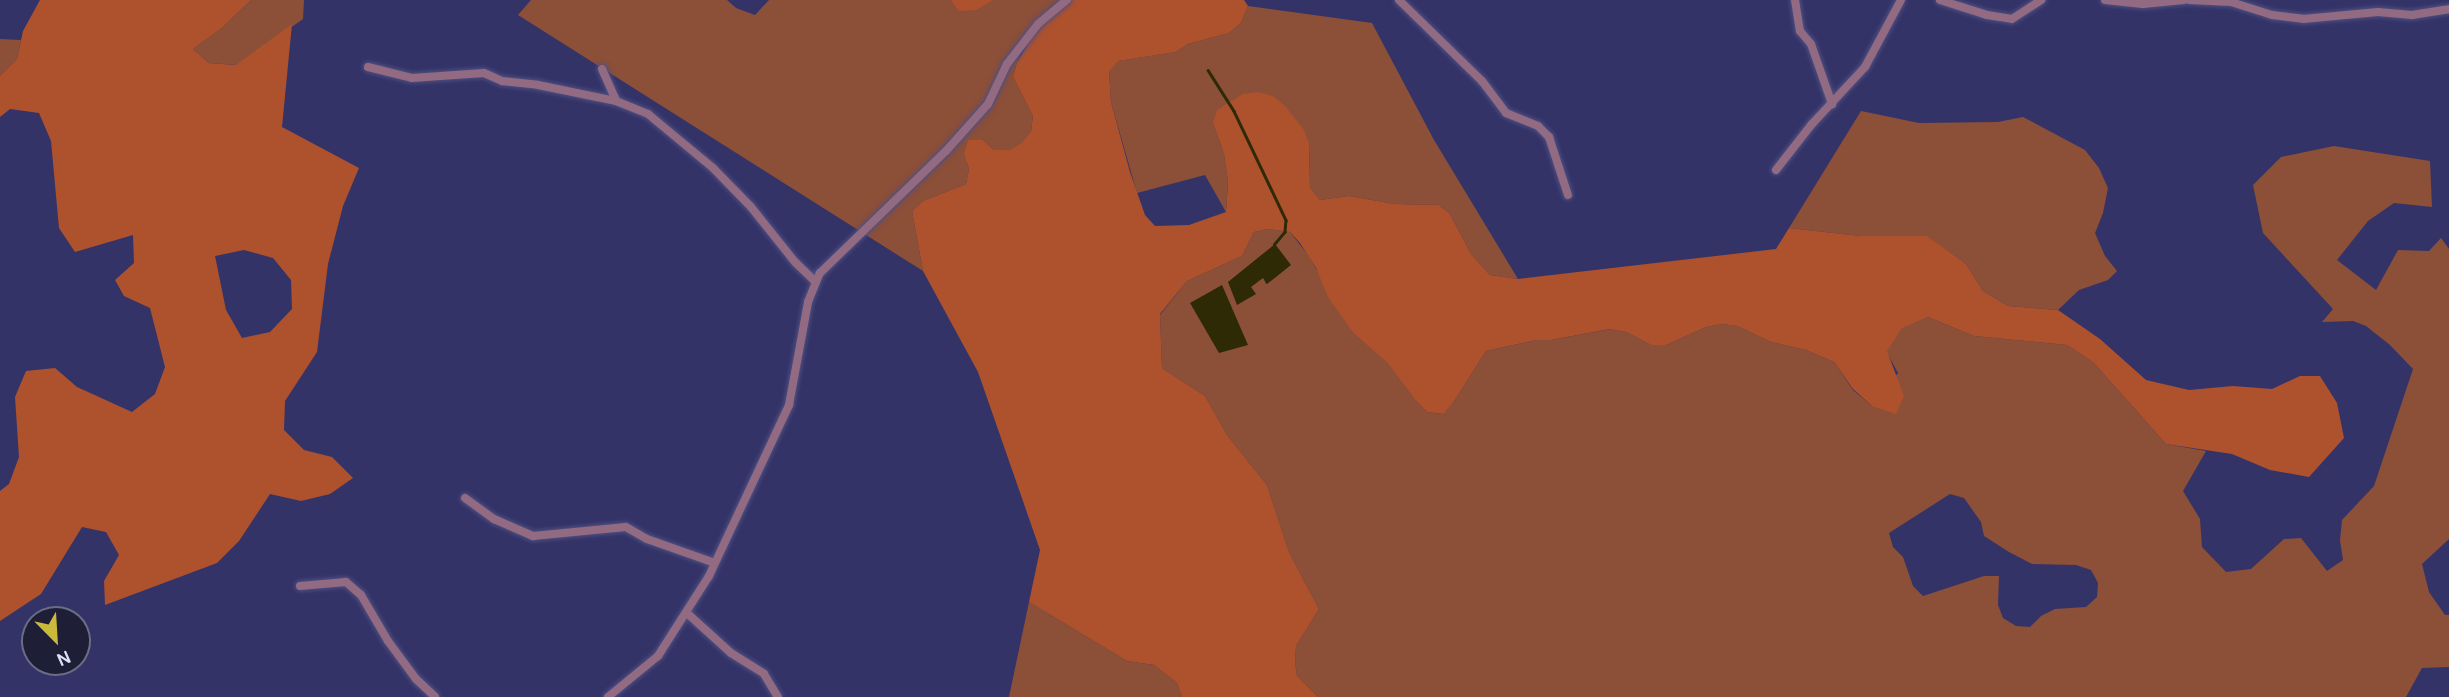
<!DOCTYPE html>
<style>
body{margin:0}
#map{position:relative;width:2449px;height:697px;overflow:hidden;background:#343368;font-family:Karla,sans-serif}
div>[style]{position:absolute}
.green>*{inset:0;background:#8c4f38}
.forest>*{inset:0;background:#ae522d}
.water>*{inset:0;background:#2e2a06}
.stream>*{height:2.5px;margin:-1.25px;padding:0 1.25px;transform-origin:1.25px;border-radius:1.25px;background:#2e2a06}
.roads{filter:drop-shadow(0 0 2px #4f4f80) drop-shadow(0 0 2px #4f4f80)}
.minor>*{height:8px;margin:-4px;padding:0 4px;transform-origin:4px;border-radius:4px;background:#926b83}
span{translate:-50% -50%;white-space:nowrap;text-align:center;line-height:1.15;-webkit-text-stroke:6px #1e1f37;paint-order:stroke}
.north{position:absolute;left:21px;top:606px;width:70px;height:70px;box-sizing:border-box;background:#1e1f37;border:2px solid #6b6d85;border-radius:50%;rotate:156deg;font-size:19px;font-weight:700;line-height:28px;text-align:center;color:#dee1fb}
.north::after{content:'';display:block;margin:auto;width:24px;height:32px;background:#cbba39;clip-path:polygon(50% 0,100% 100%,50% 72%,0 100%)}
</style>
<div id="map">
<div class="green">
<div style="clip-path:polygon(251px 0,304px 0,303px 19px,237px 65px,209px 63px,193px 49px,222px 28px)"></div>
<div style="clip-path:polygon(531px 0,727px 0,736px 8px,755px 15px,769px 0,950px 0,960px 11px,993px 0,1067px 0,1023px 47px,1017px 62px,1013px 77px,1033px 116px,1031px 131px,1022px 144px,1009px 150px,994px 150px,983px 140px,964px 155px,969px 169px,966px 184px,923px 201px,912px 211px,923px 271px,518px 15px)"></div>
<div style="clip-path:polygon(1248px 6px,1372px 23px,1434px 140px,1518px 279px,1490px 275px,1471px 254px,1450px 214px,1439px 205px,1395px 204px,1349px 196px,1320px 200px,1310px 187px,1309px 144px,1213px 123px,1224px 154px,1228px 182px,1226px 212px,1205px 175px,1137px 193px,1111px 102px,1109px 72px,1117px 61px,1176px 52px,1188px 44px,1229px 33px,1241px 23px)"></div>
<div style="clip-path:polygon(0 39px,21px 40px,17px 59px,0 76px)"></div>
<div style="clip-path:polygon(1861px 111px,1919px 123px,1998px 122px,2023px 117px,2085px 150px,2099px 168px,2108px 188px,2103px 213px,2095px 233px,2105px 256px,2117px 271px,2108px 280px,2079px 290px,2058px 310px,2008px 306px,1983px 291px,1966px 264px,1926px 236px,1860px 236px,1789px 228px)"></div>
<div style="clip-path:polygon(evenodd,2334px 146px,2430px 161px,2432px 207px,2394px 203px,2368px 221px,2337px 260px,2376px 290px,2398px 250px,2429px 251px,2441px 238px,2449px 249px,2449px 539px,2422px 564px,2429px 592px,2445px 615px,2449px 615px,2449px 667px,2422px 668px,2406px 697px,1318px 697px,1297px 676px,1295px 662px,1296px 646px,1319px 609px,1289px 552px,1267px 485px,1227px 435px,1205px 396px,1162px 368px,1160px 315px,1187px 281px,1242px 256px,1254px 232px,1268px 229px,1290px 232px,1308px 255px,1354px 334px,1389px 363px,1416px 401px,1427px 412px,1442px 414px,1453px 403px,1486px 351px,1536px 340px,1551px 340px,1611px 329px,1626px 332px,1651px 345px,1666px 345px,1706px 327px,1722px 324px,1737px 326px,1771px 342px,1806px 350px,1834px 362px,1853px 390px,1872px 406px,1898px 373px,1886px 351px,1902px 327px,1928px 317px,1974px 336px,2067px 345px,2094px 363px,2166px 444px,2206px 451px,2183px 491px,2200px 519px,2202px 547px,2226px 572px,2251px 569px,2284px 539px,2301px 538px,2327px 571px,2343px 560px,2340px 540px,2342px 520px,2374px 486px,2413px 369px,2390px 345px,2366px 326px,2353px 321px,2322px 322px,2333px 309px,2263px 233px,2253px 185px,2281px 157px,2334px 146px,1290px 265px,1266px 284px,1263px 277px,1250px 287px,1255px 294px,1228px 282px,1290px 265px,2334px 146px,1950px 494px,1964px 498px,1981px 522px,1984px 536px,2009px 552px,2032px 564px,2076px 565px,2091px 570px,2098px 583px,2097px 597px,2086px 607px,2055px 609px,2041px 616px,2030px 627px,2016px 626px,2003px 618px,1998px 605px,1999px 576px,1984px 576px,1923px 596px,1913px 586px,1903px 557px,1893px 547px,1889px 533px,1950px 494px)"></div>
<div style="clip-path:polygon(1029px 602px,1127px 661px,1154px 665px,1177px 683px,1182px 697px,1009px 697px)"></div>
</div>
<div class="forest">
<div style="clip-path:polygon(evenodd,40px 0,251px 0,222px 28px,193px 49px,209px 63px,236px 65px,292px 24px,282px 127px,359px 168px,343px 206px,328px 264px,317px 352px,285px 401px,284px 430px,304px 450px,332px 457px,353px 478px,330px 494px,301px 501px,270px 494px,239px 541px,217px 563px,105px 605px,104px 581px,119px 555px,106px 532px,82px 527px,41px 594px,0 621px,0 491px,9px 484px,19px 457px,15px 397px,26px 371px,55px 368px,77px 387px,132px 412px,155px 394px,165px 367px,150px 308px,124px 296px,115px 280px,134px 263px,133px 235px,75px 252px,59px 228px,51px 141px,39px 113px,10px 109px,0 117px,0 76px,17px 59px,23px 31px,40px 0,244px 250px,273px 258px,291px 280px,292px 309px,270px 332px,242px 338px,226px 310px,215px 256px,244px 250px)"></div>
<div style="clip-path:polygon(950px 0,993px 0,976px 10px,959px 11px)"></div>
<div style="clip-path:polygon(1067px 0,1244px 0,1248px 6px,1241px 23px,1229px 33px,1188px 44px,1176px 52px,1118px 61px,1109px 72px,1111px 102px,1130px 172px,1145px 215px,1155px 226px,1189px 225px,1226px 212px,1228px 182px,1224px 154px,1213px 123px,1217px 110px,1243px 94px,1258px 92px,1273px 96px,1285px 106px,1304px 130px,1309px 144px,1310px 187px,1320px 200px,1349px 196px,1395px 204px,1439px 205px,1450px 214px,1471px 254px,1490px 275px,1518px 279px,1776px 249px,1789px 228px,1860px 236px,1927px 236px,1966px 264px,1983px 291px,2008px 306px,2058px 310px,2100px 339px,2146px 380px,2189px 390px,2233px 386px,2272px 389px,2300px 376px,2320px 376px,2337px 403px,2344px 438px,2309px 477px,2270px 470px,2232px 454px,2166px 444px,2094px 363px,2067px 345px,1974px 336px,1928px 317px,1902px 328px,1887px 351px,1904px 396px,1896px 414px,1872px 406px,1853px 389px,1834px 362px,1806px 350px,1771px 342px,1737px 326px,1722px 324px,1706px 327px,1666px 345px,1651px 345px,1626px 332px,1610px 329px,1551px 340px,1536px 340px,1486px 351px,1453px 403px,1443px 414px,1427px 412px,1416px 401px,1388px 363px,1354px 334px,1328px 297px,1316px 268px,1300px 243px,1290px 232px,1268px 229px,1254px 232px,1242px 256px,1187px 281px,1160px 314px,1162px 368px,1205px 396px,1227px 435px,1267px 485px,1289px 552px,1319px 609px,1296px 646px,1295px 662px,1297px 676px,1318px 697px,1182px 697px,1177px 683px,1154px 665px,1127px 661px,1029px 602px,1040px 550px,978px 372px,923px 271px,912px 211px,923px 201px,966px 184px,969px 169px,964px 155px,968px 140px,983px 140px,994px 150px,1009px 150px,1022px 143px,1031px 131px,1033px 116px,1013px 77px,1017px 62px,1042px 21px)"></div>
</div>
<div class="water">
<div style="clip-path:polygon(1275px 244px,1291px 265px,1267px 284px,1263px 278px,1251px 287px,1256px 294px,1237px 305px,1228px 282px)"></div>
<div style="clip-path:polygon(1222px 285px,1248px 345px,1219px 353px,1190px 303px)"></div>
</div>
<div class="stream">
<div style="left:1208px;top:70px;width:49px;rotate:57.6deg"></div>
<div style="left:1234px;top:111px;width:121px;rotate:64.5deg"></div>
<div style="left:1286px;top:220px;width:12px;rotate:95deg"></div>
<div style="left:1285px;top:232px;width:16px;rotate:130deg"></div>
</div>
<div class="roads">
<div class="minor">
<div style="left:1399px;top:0;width:116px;rotate:44.3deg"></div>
<div style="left:1482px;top:81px;width:40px;rotate:53deg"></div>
<div style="left:1506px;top:113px;width:35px;rotate:22deg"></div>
<div style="left:1538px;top:126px;width:16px;rotate:45deg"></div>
<div style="left:1549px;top:137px;width:61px;rotate:71.9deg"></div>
<div style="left:1795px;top:0;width:31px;rotate:81deg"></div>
<div style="left:1800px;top:31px;width:17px;rotate:50deg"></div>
<div style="left:1811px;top:44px;width:64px;rotate:70.7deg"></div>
<div style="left:1940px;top:0;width:49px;rotate:17.7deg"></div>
<div style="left:1987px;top:15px;width:25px;rotate:9deg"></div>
<div style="left:2012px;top:19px;width:35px;rotate:-33deg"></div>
<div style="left:2105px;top:0;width:38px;rotate:6deg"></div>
<div style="left:2143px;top:4px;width:41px;rotate:-5.6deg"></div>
<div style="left:2189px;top:0;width:42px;rotate:2.7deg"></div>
<div style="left:2231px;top:2px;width:43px;rotate:17.6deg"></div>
<div style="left:2272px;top:15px;width:31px;rotate:7deg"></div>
<div style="left:2303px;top:19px;width:75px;rotate:-5.3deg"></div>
<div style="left:2378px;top:12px;width:34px;rotate:5deg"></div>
<div style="left:2412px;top:15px;width:37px;rotate:-9deg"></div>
<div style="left:368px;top:67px;width:45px;rotate:14deg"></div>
<div style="left:412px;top:78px;width:72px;rotate:-4deg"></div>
<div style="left:484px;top:73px;width:20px;rotate:24deg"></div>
<div style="left:502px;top:81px;width:36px;rotate:6deg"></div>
<div style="left:538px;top:85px;width:80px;rotate:11.6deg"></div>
<div style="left:616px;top:101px;width:35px;rotate:22deg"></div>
<div style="left:648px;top:114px;width:85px;rotate:39.7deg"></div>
<div style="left:713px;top:168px;width:54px;rotate:45.7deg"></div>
<div style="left:751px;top:207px;width:70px;rotate:51.3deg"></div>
<div style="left:795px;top:262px;width:29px;rotate:44deg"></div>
<div style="left:602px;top:69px;width:35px;rotate:66deg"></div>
<div style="left:1776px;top:170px;width:58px;rotate:-52deg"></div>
<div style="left:1812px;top:124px;width:78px;rotate:-47.1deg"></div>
<div style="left:1865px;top:67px;width:76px;rotate:-61.8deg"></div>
<div style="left:465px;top:498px;width:36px;rotate:36deg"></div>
<div style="left:494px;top:519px;width:43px;rotate:23.6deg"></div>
<div style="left:533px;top:536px;width:93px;rotate:-5.5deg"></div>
<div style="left:626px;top:527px;width:24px;rotate:30deg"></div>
<div style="left:647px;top:539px;width:72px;rotate:19.4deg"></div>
<div style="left:300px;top:586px;width:46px;rotate:-5deg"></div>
<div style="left:346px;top:582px;width:20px;rotate:41deg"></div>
<div style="left:361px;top:595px;width:53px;rotate:59.6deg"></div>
<div style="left:388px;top:641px;width:47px;rotate:53.6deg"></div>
<div style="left:416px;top:679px;width:26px;rotate:43deg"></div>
<div style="left:688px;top:614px;width:58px;rotate:42.2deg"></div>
<div style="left:731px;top:653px;width:39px;rotate:32deg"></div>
<div style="left:764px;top:674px;width:27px;rotate:59deg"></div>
<div style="left:608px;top:697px;width:65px;rotate:-39.4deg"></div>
<div style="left:658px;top:656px;width:95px;rotate:-57.5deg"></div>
<div style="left:709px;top:576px;width:189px;rotate:-64.9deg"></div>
<div style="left:789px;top:405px;width:105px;rotate:-79.5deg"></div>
<div style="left:808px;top:302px;width:31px;rotate:-68deg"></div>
<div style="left:820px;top:273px;width:175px;rotate:-44.1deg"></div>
<div style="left:946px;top:151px;width:63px;rotate:-48.2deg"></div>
<div style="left:988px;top:104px;width:44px;rotate:-64.6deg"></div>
<div style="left:1007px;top:64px;width:51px;rotate:-52.2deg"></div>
<div style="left:1038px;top:24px;width:38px;rotate:-40deg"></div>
</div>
</div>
<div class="north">N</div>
</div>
